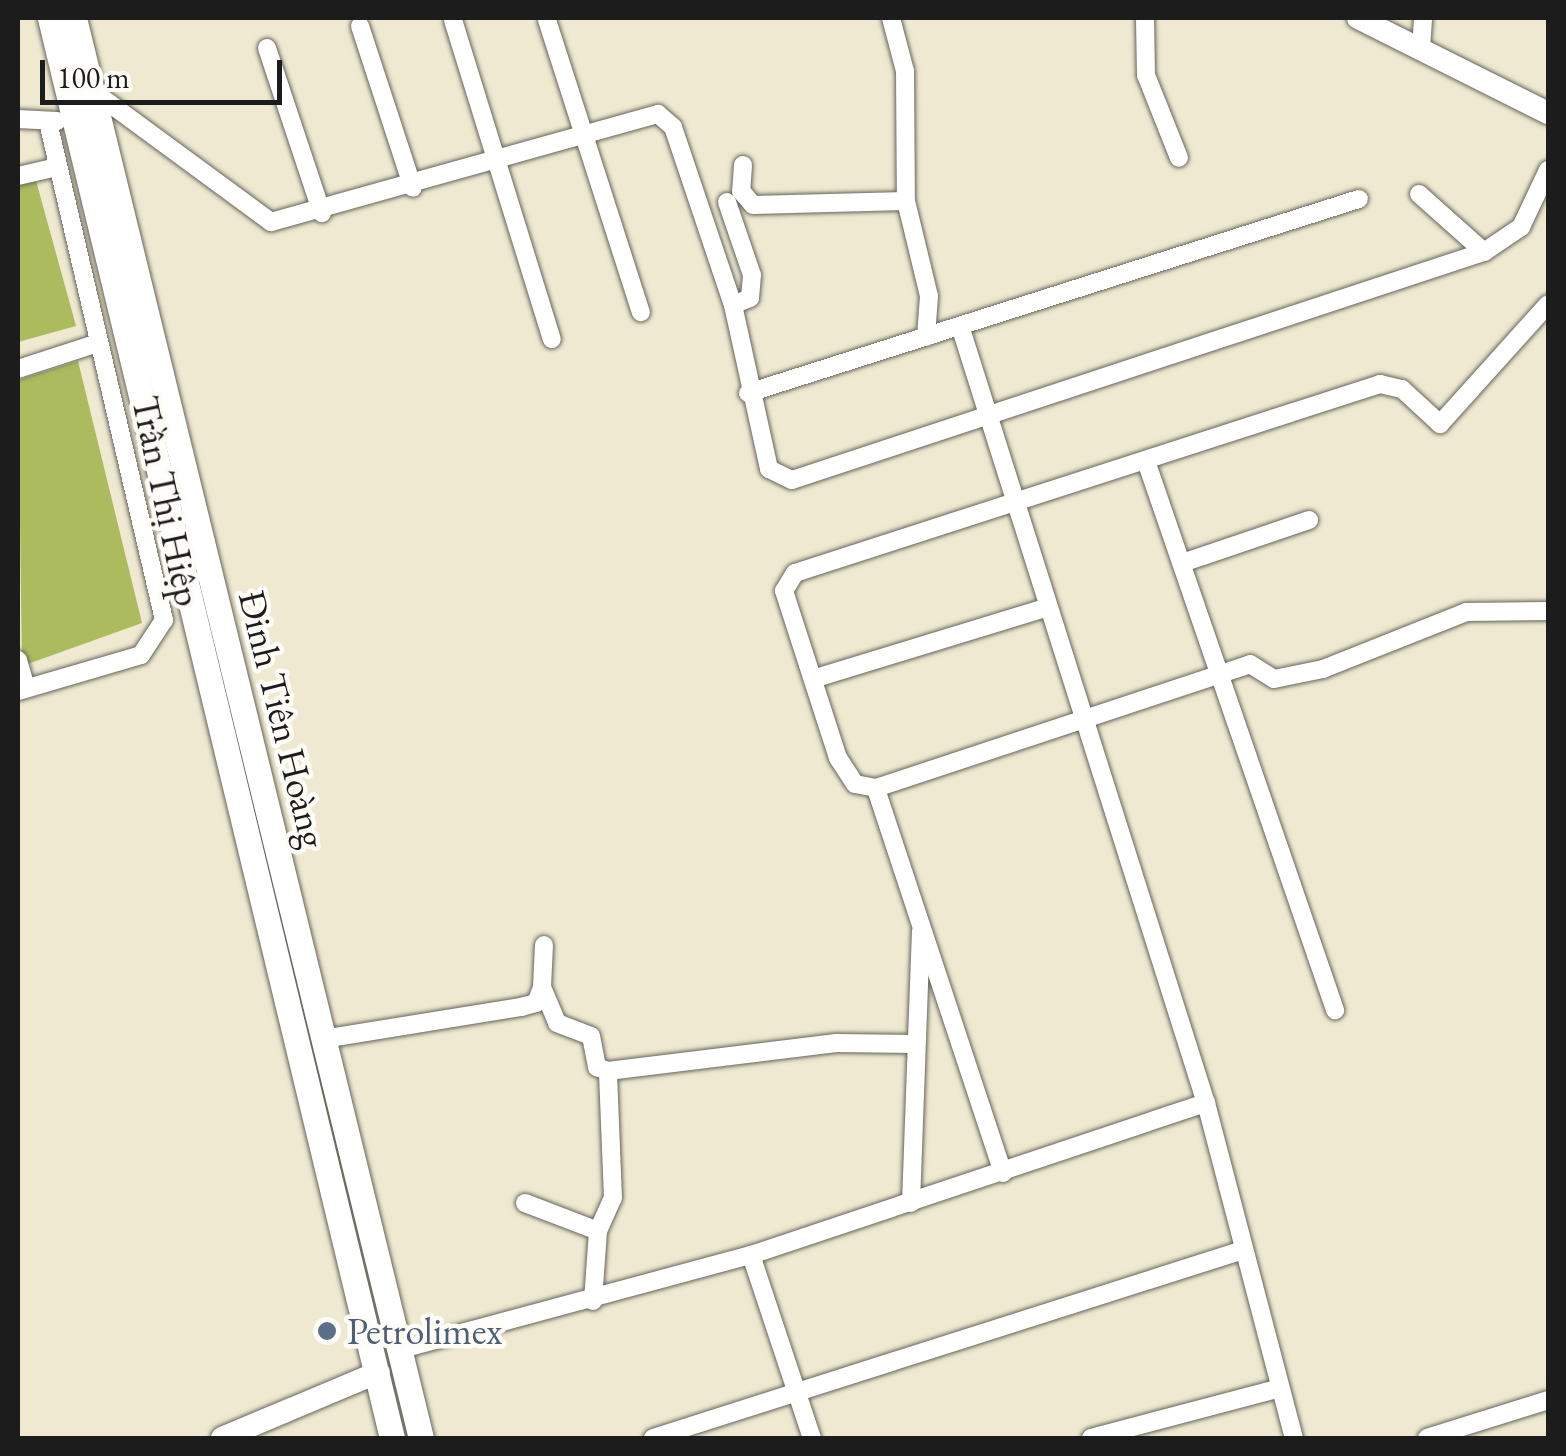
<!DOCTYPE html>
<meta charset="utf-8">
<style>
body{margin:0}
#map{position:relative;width:1566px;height:1456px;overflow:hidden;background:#eee9d0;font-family:"EB Garamond",serif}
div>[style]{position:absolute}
.green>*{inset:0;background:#acbb5e}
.roads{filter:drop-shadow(0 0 2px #66645b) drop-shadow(0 0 2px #66645b)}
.minor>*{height:18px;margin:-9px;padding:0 9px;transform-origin:9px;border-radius:9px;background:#fff}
.major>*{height:22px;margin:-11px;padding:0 11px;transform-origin:11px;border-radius:11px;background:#fff}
.highway>*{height:25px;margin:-12.5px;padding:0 12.5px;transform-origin:12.5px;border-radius:12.5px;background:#fff}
.dots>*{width:28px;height:28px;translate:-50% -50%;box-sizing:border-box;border:5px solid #fdfcf7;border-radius:50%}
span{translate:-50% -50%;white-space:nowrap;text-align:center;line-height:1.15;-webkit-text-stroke:9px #fdfcf7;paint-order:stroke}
.street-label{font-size:38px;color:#1c1c1c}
.service-label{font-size:38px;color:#4e5e75}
.left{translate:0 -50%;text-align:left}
.frame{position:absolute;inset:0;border:20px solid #1c1c1c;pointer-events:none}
.scale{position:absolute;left:40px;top:60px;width:242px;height:45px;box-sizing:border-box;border:5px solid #1c1c1c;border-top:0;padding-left:12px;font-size:30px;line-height:35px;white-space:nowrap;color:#1c1c1c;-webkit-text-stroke:8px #fdfcf7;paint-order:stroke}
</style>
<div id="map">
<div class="green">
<div style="clip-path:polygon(35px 177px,76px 326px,18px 342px,18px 182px)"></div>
<div style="clip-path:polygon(78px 361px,142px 623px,22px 666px,18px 380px)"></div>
</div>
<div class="roads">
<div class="minor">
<div style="left:891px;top:18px;width:55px;rotate:75.2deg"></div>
<div style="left:905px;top:71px;width:130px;rotate:89.6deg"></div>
<div style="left:906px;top:201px;width:98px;rotate:76.4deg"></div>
<div style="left:929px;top:296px;width:41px;rotate:94.2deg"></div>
<div style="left:1145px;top:18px;width:57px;rotate:89deg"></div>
<div style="left:1146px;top:75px;width:89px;rotate:68.3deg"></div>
<div style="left:453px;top:20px;width:334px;rotate:72.8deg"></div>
<div style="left:547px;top:20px;width:307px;rotate:72.2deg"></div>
<div style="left:360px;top:26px;width:170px;rotate:71.9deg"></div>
<div style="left:267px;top:48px;width:174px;rotate:71.6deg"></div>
<div style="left:1421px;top:48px;width:30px;rotate:-86deg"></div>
<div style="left:90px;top:89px;width:225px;rotate:36.3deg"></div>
<div style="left:271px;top:222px;width:402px;rotate:-15.6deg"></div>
<div style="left:658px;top:114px;width:20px;rotate:41deg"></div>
<div style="left:673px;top:127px;width:188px;rotate:71.4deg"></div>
<div style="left:733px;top:305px;width:168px;rotate:77.6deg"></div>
<div style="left:769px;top:469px;width:25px;rotate:26deg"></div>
<div style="left:792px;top:480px;width:729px;rotate:-18.24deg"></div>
<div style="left:1484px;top:252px;width:45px;rotate:-34deg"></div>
<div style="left:1521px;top:227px;width:63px;rotate:-64.7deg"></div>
<div style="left:18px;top:119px;width:39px;rotate:3deg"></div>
<div style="left:743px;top:165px;width:26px;rotate:94deg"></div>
<div style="left:741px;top:191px;width:18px;rotate:49deg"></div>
<div style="left:753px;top:205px;width:153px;rotate:-1.5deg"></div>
<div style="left:18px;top:176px;width:39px;rotate:-13deg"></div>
<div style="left:1419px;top:194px;width:87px;rotate:41.7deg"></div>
<div style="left:727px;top:202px;width:77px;rotate:71.1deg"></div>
<div style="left:752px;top:275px;width:23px;rotate:95deg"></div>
<div style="left:750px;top:298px;width:18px;rotate:158deg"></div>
<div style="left:961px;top:329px;width:812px;rotate:72.44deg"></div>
<div style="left:1206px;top:1103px;width:346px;rotate:75.3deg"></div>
<div style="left:18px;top:369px;width:84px;rotate:-18deg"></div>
<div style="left:748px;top:393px;width:641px;rotate:-17.62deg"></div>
<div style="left:1146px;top:461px;width:581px;rotate:71deg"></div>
<div style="left:1185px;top:562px;width:131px;rotate:-18.7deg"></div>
<div style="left:18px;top:660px;width:29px;rotate:74deg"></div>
<div style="left:816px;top:678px;width:243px;rotate:-17deg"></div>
<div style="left:18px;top:691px;width:128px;rotate:-16.3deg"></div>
<div style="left:141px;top:655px;width:42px;rotate:-56.7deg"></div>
<div style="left:164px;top:620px;width:511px;rotate:-103.11deg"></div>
<div style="left:876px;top:788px;width:21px;rotate:-169deg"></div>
<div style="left:855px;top:784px;width:31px;rotate:-123deg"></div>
<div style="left:838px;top:758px;width:176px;rotate:-107.9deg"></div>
<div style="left:784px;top:591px;width:21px;rotate:-59deg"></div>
<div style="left:795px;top:573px;width:615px;rotate:-17.9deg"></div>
<div style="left:1380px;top:384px;width:23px;rotate:13deg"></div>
<div style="left:1402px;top:389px;width:52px;rotate:42.6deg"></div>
<div style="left:1440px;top:424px;width:161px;rotate:-48deg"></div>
<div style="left:542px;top:987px;width:42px;rotate:-87.3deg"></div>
<div style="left:323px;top:1039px;width:201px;rotate:-9.2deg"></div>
<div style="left:521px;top:1007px;width:16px;rotate:-15deg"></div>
<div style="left:536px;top:1003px;width:17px;rotate:-69deg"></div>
<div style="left:542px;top:987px;width:39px;rotate:67deg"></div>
<div style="left:557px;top:1023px;width:36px;rotate:21deg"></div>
<div style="left:591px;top:1036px;width:32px;rotate:79deg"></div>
<div style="left:597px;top:1067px;width:12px;rotate:20deg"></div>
<div style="left:1003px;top:1173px;width:405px;rotate:-108.3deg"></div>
<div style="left:876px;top:788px;width:394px;rotate:-18.3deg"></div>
<div style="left:1250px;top:664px;width:28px;rotate:32deg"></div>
<div style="left:1274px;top:679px;width:50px;rotate:-11.5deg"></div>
<div style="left:1323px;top:669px;width:154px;rotate:-21.7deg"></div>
<div style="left:1466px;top:612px;width:82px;rotate:-0.7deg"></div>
<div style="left:525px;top:1203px;width:78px;rotate:21deg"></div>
<div style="left:911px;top:1203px;width:272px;rotate:-87.9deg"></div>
<div style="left:751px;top:1255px;width:193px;rotate:71.6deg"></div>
<div style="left:593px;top:1301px;width:70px;rotate:-85.9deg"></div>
<div style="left:598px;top:1231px;width:36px;rotate:-66deg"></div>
<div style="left:613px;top:1198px;width:127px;rotate:-92.3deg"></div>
<div style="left:608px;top:1071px;width:230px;rotate:-7deg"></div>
<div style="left:836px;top:1043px;width:80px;rotate:0.7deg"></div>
<div style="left:402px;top:1349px;width:361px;rotate:-15.1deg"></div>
<div style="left:751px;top:1255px;width:480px;rotate:-18.5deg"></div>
<div style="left:653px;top:1438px;width:619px;rotate:-17.67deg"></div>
<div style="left:1091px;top:1438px;width:192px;rotate:-14.8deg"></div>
<div style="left:1427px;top:1438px;width:127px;rotate:-17.4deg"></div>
</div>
<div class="major">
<div style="left:1358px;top:18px;width:212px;rotate:26.6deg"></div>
<div style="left:222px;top:1438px;width:170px;rotate:-22.8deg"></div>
</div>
<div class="highway">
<div style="left:50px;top:18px;width:1461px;rotate:76.46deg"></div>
<div style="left:74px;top:18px;width:1462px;rotate:76.27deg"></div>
</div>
</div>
<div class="dots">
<div style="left:327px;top:1331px;background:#5c6f8a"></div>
</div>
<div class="street-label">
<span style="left:167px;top:501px;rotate:78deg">Trần Thị Hiệp</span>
<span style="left:283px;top:719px;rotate:76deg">Đinh Tiên Hoàng</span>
</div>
<div class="service-label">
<span class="left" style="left:347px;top:1331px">Petrolimex</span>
</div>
<div class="frame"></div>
<div class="scale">100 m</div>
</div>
